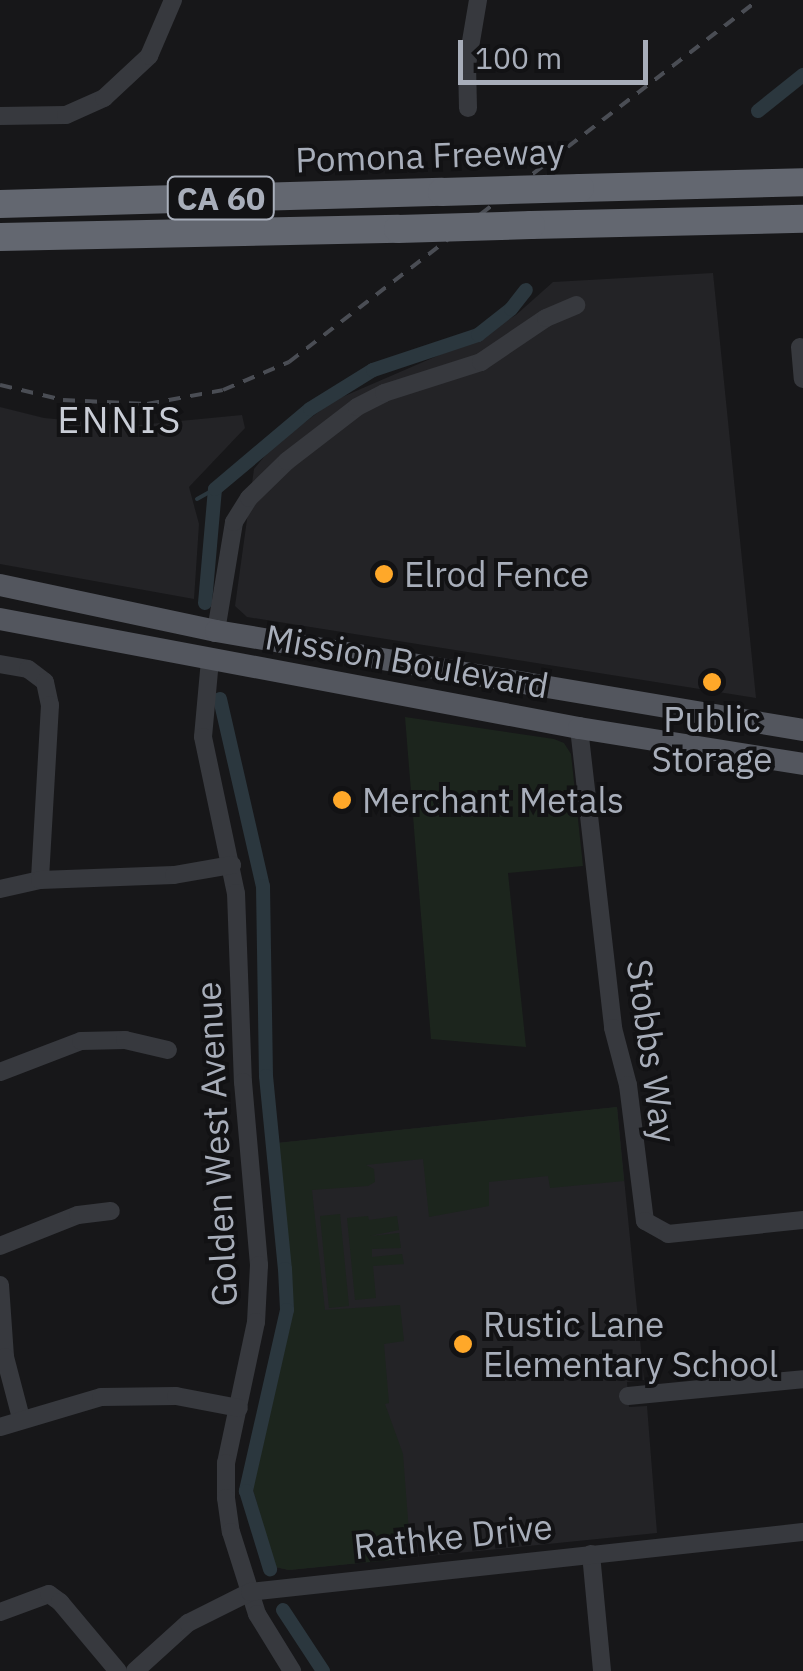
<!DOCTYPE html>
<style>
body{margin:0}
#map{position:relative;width:803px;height:1671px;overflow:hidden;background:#171719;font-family:"IBM Plex Sans",sans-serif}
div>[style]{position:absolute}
.built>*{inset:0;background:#232326}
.green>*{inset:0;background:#1c251d}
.stream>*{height:4px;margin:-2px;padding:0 2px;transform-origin:2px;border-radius:2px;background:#2b373e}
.canal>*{height:14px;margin:-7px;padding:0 7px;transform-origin:7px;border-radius:7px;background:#2b373e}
.minor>*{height:18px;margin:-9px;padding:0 9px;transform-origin:9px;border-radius:9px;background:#37393e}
.major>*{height:22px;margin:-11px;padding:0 11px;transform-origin:11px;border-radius:11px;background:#53565e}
.highway>*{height:28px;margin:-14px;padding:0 14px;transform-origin:14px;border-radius:14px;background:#636770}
.rail>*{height:4px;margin-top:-2px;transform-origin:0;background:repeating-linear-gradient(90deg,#4a4d54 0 12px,transparent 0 22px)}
.highway-bridge>*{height:28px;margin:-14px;padding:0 14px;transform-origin:14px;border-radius:14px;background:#636770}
.dots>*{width:28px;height:28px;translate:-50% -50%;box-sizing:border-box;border:5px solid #121214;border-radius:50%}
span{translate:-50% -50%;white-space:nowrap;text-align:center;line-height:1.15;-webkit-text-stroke:8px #121214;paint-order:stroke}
.shield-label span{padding:2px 8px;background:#121214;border:2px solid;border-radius:8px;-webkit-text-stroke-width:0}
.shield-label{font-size:32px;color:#a8aeba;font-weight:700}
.street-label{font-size:35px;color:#a8aeba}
.poi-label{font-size:35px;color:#a8aeba}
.left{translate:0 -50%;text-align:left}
.neighbourhood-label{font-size:38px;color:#c9cdd6;letter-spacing:2.5px}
.scale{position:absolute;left:458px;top:40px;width:190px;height:45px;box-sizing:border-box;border:5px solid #a8aeba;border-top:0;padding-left:12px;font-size:30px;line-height:35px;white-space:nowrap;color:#a8aeba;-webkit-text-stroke:8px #121214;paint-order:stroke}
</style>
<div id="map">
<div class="built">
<div style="clip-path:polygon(713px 273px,756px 698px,247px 617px,235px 606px,254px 469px,273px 446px,333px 401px,460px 346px,516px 315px,553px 282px)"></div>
<div style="clip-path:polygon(0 407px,44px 418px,128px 426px,242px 415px,245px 428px,189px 487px,199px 524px,194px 599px,0 564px)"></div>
<div style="clip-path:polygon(617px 1107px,644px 1380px,627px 1382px,629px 1407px,647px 1406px,657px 1533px,289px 1570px,275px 1567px,253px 1489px,294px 1309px,277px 1143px)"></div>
</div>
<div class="green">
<div style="clip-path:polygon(405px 717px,554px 739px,564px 743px,571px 754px,583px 866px,508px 873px,526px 1047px,431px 1039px)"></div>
<div style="clip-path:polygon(617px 1107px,624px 1181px,550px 1188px,548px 1176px,489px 1182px,489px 1206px,429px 1217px,423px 1159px,366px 1165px,374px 1169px,375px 1182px,368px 1186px,312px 1190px,325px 1310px,400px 1305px,404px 1341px,384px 1344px,389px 1403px,385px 1404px,403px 1454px,410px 1546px,390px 1552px,391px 1560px,289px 1570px,275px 1567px,253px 1489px,294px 1309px,277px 1143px)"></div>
<div style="clip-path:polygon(340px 1214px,349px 1306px,329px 1308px,320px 1216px)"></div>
<div style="clip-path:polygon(368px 1216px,369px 1220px,397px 1216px,399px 1230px,370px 1236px,399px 1233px,401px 1248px,372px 1249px,372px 1257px,402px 1254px,404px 1264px,373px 1266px,376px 1298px,355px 1300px,347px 1218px)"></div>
</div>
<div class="stream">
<div style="left:197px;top:499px;width:21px;rotate:-29deg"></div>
</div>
<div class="canal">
<div style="left:758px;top:111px;width:58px;rotate:-38.7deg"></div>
<div style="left:205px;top:603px;width:114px;rotate:-85deg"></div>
<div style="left:215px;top:489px;width:124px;rotate:-40.1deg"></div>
<div style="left:310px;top:409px;width:74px;rotate:-31.8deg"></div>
<div style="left:373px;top:370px;width:111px;rotate:-18.4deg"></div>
<div style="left:478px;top:335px;width:42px;rotate:-38.2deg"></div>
<div style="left:511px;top:309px;width:24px;rotate:-52deg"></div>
<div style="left:220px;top:699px;width:192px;rotate:77.1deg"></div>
<div style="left:263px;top:886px;width:190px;rotate:89.1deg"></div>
<div style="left:266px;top:1076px;width:194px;rotate:84.4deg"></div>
<div style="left:285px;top:1269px;width:41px;rotate:87.2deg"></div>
<div style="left:287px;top:1310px;width:186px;rotate:102.8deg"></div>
<div style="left:246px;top:1491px;width:82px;rotate:72.9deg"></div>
<div style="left:283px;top:1610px;width:73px;rotate:56.7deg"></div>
</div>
<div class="minor">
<div style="left:468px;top:108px;width:43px;rotate:-91.3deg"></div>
<div style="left:467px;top:65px;width:66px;rotate:-80.4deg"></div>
<div style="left:0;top:116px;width:66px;rotate:-0.9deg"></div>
<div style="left:66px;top:115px;width:42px;rotate:-24.1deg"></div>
<div style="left:104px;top:98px;width:62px;rotate:-43deg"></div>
<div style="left:149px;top:56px;width:61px;rotate:-66.8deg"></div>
<div style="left:800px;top:347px;width:32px;rotate:85deg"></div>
<div style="left:216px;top:631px;width:110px;rotate:-80.6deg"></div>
<div style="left:234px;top:522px;width:28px;rotate:-58deg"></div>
<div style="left:249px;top:498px;width:53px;rotate:-44.2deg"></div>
<div style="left:287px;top:461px;width:88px;rotate:-37.6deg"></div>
<div style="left:357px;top:407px;width:30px;rotate:-27deg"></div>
<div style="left:384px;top:393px;width:102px;rotate:-17.7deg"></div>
<div style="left:481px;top:362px;width:78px;rotate:-34.1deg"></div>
<div style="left:546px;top:318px;width:33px;rotate:-23deg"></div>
<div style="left:210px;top:660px;width:77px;rotate:95.2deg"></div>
<div style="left:203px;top:737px;width:159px;rotate:78.1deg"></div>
<div style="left:236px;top:893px;width:189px;rotate:87.9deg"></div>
<div style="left:243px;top:1082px;width:184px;rotate:85deg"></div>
<div style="left:259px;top:1265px;width:57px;rotate:93deg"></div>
<div style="left:256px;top:1322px;width:144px;rotate:102deg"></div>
<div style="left:226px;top:1463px;width:35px;rotate:90deg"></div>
<div style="left:226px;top:1498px;width:34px;rotate:82deg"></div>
<div style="left:231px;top:1532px;width:86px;rotate:72.4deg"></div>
<div style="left:257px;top:1614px;width:67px;rotate:58.4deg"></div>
<div style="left:0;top:664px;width:28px;rotate:10deg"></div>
<div style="left:28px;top:669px;width:21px;rotate:37deg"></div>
<div style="left:45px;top:682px;width:24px;rotate:78deg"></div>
<div style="left:50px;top:705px;width:175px;rotate:93.3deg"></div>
<div style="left:579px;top:728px;width:302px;rotate:83.5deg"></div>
<div style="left:613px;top:1028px;width:59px;rotate:75.3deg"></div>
<div style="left:628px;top:1085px;width:137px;rotate:82.9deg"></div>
<div style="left:645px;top:1221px;width:26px;rotate:29deg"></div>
<div style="left:668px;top:1234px;width:136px;rotate:-5.9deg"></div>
<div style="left:0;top:889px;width:41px;rotate:-12.7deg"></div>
<div style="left:40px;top:880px;width:134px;rotate:-2.1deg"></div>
<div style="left:174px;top:875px;width:59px;rotate:-9.8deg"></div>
<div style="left:0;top:1072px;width:87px;rotate:-20.9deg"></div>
<div style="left:81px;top:1041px;width:44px;rotate:-1.3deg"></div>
<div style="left:125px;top:1040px;width:44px;rotate:13.1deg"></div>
<div style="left:0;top:1246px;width:84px;rotate:-21.7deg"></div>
<div style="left:78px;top:1215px;width:33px;rotate:-7deg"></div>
<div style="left:0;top:1285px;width:72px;rotate:86deg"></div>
<div style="left:5px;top:1357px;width:63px;rotate:75.3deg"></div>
<div style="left:628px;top:1396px;width:176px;rotate:-5.5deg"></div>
<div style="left:0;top:1427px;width:105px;rotate:-16.5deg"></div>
<div style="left:101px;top:1397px;width:75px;rotate:-0.8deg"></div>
<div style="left:176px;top:1396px;width:64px;rotate:10.8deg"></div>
<div style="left:591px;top:1554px;width:118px;rotate:84.6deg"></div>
<div style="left:0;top:1612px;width:52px;rotate:-20.2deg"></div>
<div style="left:49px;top:1594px;width:14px;rotate:36deg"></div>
<div style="left:60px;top:1602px;width:90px;rotate:50deg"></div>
<div style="left:135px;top:1671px;width:72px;rotate:-42.2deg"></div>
<div style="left:188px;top:1623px;width:69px;rotate:-26.6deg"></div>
<div style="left:250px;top:1592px;width:556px;rotate:-6.19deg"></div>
</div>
<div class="major">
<div style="left:0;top:585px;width:221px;rotate:12deg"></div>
<div style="left:216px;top:631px;width:595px;rotate:9.57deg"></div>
<div style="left:0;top:619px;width:589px;rotate:10.66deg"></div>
<div style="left:579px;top:728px;width:227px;rotate:9.1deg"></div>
</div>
<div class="highway">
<div style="left:580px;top:188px;width:223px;rotate:-1.5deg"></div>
<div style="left:0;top:204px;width:442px;rotate:-1.6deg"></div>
<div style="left:531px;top:225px;width:272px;rotate:-1.3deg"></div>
<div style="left:0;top:237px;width:398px;rotate:-1.2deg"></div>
</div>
<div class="rail">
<div style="left:0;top:385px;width:65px;rotate:13.4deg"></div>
<div style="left:63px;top:400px;width:84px;rotate:2.7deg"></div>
<div style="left:147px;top:404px;width:77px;rotate:-10.4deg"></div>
<div style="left:223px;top:390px;width:72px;rotate:-23deg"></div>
<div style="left:289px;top:362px;width:592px;rotate:-37.66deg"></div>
</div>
<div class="highway-bridge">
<div style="left:442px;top:192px;width:138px;rotate:-1.7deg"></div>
<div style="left:398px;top:229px;width:133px;rotate:-1.7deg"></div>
</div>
<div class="dots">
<div style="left:384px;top:574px;background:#ffa829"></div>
<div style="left:712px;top:682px;background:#ffa829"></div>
<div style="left:342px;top:800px;background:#ffa829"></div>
<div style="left:463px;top:1344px;background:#ffa829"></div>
</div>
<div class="shield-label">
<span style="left:221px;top:198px">CA 60</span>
</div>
<div class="street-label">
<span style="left:430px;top:155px;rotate:-2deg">Pomona Freeway</span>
<span style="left:407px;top:661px;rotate:10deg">Mission Boulevard</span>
<span style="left:652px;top:1051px;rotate:82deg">Stobbs Way</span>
<span style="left:216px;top:1144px;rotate:-93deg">Golden West Avenue</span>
<span style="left:453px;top:1536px;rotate:-6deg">Rathke Drive</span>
</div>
<div class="poi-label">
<span class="left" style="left:404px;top:574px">Elrod Fence</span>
<span style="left:712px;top:739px">Public<br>Storage</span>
<span class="left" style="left:362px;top:800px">Merchant Metals</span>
<span class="left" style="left:483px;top:1344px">Rustic Lane<br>Elementary School</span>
</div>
<div class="neighbourhood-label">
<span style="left:120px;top:419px">ENNIS</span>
</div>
<div class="scale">100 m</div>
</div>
